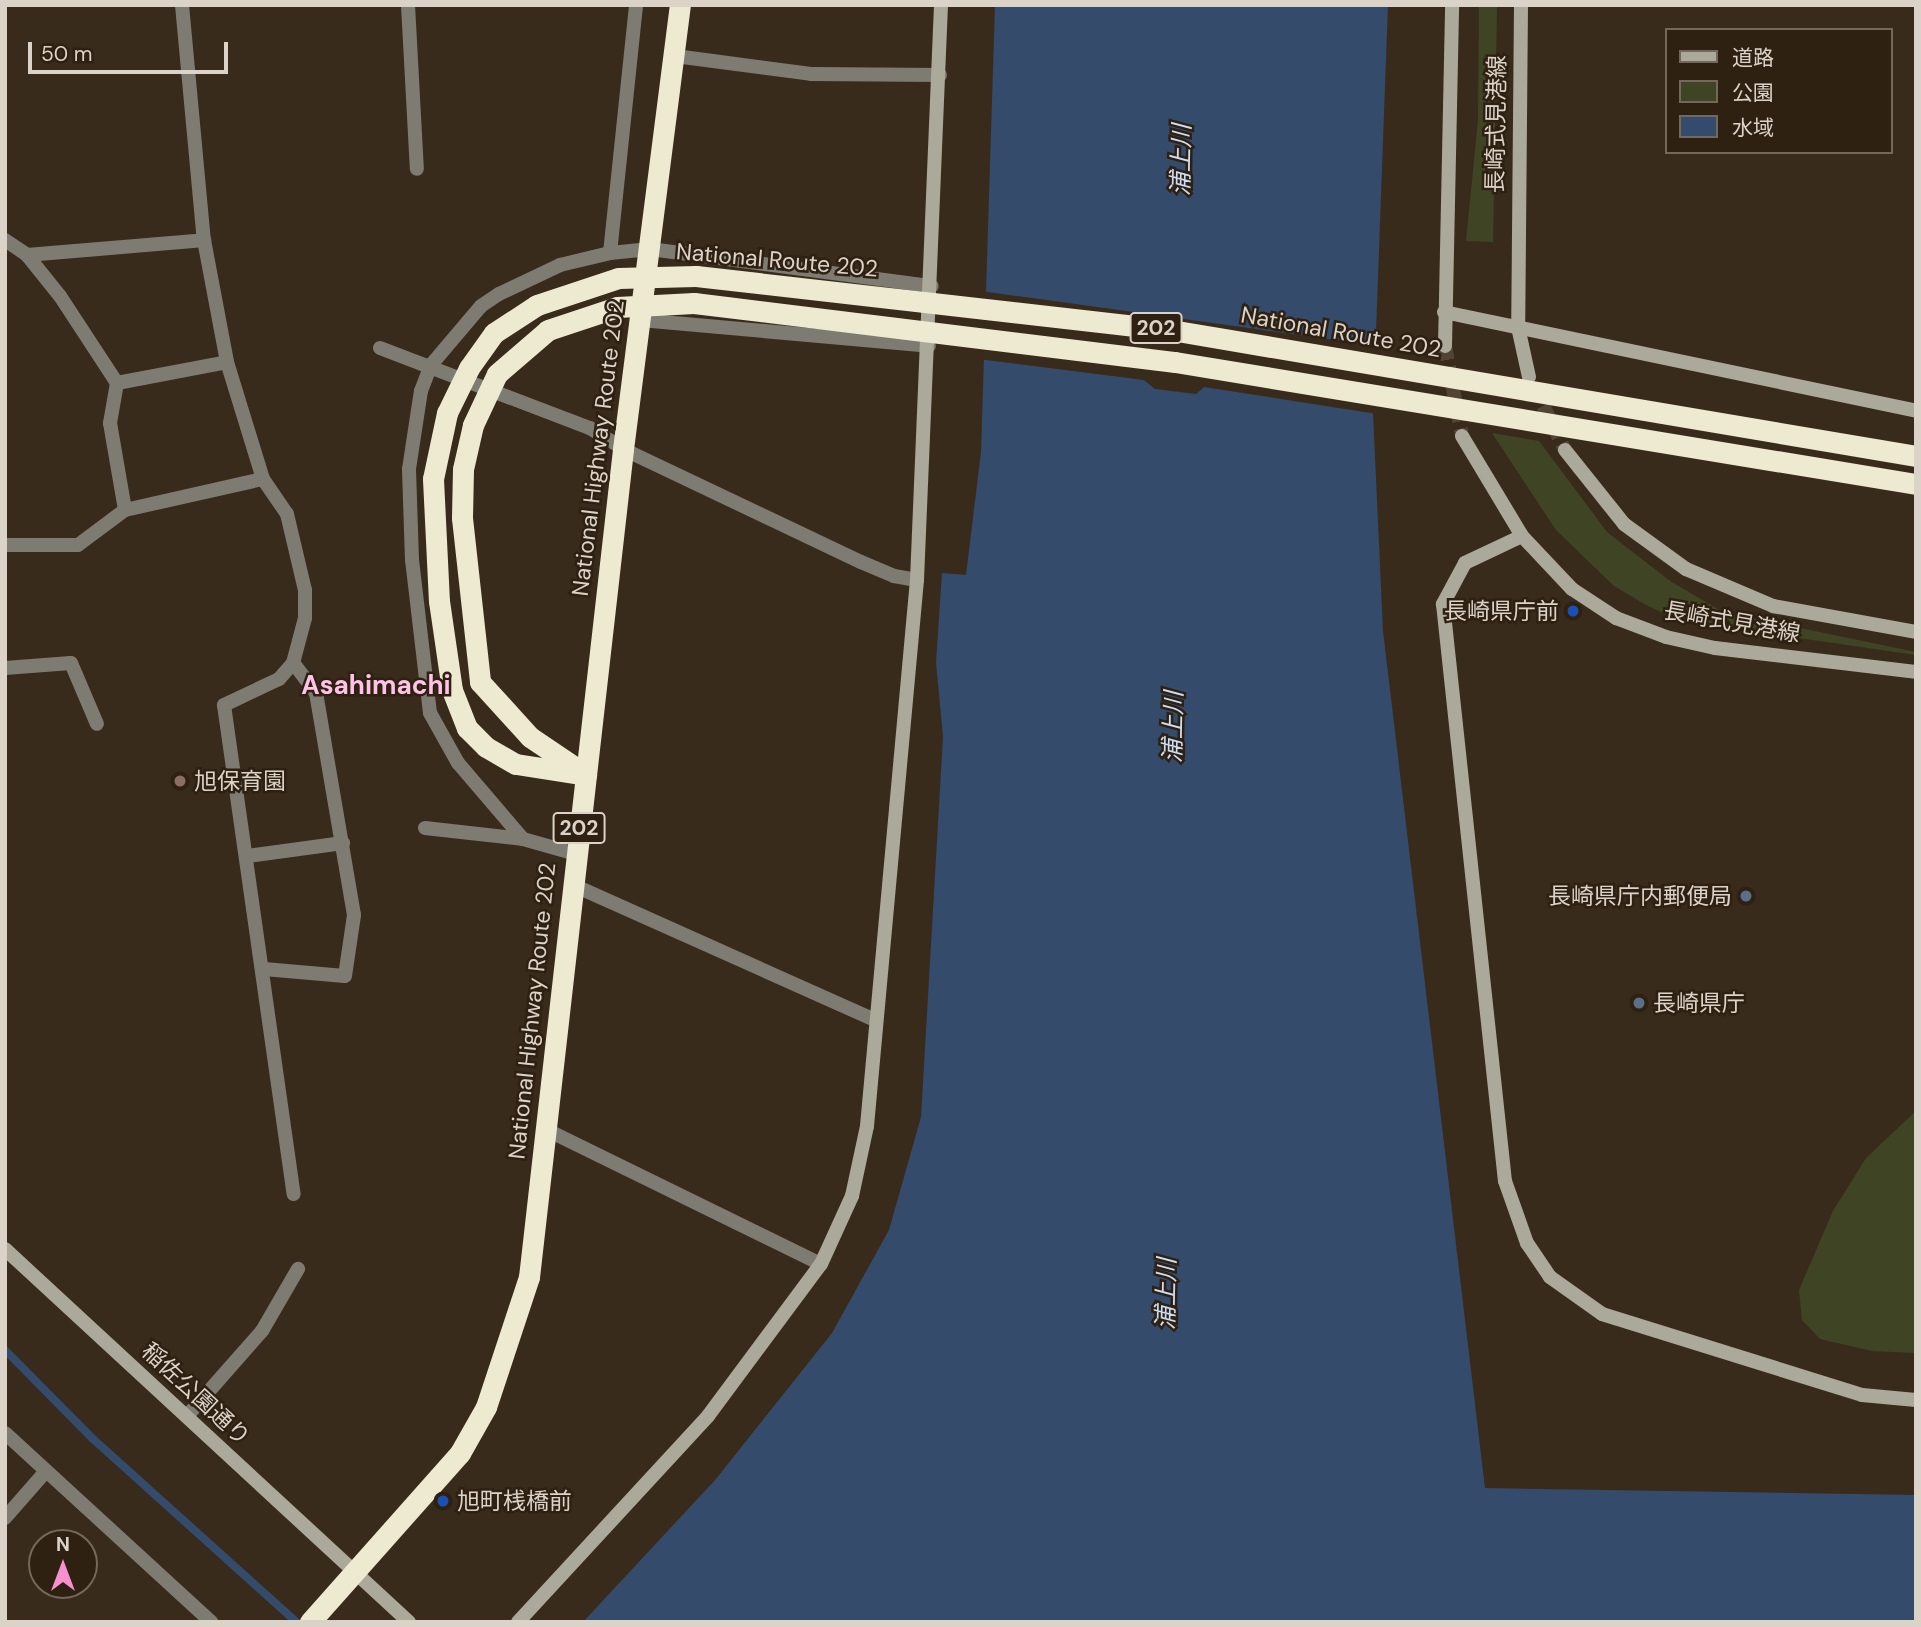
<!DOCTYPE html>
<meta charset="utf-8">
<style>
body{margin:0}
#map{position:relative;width:1921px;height:1627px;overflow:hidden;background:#392b1b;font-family:"DM Sans","Noto Sans JP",sans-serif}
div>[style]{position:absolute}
.green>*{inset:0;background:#3f4524}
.water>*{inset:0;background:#344b6b}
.pier>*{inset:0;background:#392b1b}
.stream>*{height:8px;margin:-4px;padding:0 4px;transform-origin:4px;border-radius:4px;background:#344b6b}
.secondary-tunnel>*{height:14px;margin-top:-7px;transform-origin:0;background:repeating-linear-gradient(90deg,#514435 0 14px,transparent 0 21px)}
.street>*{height:14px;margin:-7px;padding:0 7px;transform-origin:7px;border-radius:7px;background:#7e7c72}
.secondary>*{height:14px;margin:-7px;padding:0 7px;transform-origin:7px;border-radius:7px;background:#aba999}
.highway>*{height:21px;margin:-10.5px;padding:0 10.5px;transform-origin:10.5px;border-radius:10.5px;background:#eeead1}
.highway-bridge>*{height:21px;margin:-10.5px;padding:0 10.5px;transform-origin:10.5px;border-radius:10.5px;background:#eeead1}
.dots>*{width:19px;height:19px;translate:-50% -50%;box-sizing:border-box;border:4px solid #2e2112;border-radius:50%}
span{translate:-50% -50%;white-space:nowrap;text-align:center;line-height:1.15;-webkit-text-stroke:5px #2e2112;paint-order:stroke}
.shield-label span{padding:2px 5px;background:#2e2112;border:2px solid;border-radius:5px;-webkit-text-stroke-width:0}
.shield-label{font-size:21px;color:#dbd2c8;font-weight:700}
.street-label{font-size:23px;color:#dbd2c8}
.poi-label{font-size:23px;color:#dbd2c8}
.right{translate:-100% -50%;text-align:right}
.left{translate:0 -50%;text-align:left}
.water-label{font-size:24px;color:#cdddf5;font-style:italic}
.quarter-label{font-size:26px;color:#fec3e6;font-weight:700}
.frame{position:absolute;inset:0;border:7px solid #dbd2c8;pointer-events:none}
.legend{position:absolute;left:1665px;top:28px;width:228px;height:126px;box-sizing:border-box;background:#2e2112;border:2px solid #73685b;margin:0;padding:9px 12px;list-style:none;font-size:21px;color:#dbd2c8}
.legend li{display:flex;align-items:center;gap:14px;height:35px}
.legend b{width:35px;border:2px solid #73685b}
.north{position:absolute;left:28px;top:1529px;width:70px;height:70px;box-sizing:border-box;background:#2e2112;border:2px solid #73685b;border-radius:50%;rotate:0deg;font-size:19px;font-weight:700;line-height:28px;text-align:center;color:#dbd2c8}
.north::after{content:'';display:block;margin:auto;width:24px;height:32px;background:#f690cf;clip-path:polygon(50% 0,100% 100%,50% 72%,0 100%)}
.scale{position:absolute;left:28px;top:42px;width:200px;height:32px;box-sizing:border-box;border:4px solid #dbd2c8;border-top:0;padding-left:9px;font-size:21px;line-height:24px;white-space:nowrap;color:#dbd2c8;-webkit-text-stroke:5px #2e2112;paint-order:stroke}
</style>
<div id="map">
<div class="green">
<div style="clip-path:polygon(1479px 5px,1497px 5px,1493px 242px,1466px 241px,1478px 120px)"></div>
<div style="clip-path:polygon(1492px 433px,1539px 441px,1607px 532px,1670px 581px,1723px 612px,1916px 652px,1916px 655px,1682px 621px,1646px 605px,1614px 586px,1556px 530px)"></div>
<div style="clip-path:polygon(1916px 1111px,1916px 1353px,1872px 1351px,1820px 1339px,1802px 1320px,1799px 1290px,1833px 1211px,1866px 1158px)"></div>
</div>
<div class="water">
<div style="clip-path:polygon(995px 5px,1388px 5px,1373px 413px,1383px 631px,1485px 1488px,1916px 1495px,1916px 1622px,583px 1622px,716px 1479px,832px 1333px,889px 1230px,921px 1117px,943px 737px,936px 662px,942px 573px,966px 575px,981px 452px)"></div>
</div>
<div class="pier">
<div style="clip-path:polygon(981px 291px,1378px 346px,1377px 414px,1204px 387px,1196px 394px,1155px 389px,1144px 380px,978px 359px)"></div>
</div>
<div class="stream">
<div style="left:5px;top:1350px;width:124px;rotate:45.3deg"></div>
<div style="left:92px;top:1438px;width:275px;rotate:42deg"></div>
</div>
<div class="secondary-tunnel">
<div style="left:1445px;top:346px;width:92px;rotate:79.3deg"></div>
<div style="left:1534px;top:387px;width:70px;rotate:63.8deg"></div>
</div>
<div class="street">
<div style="left:182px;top:5px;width:236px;rotate:84.7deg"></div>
<div style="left:204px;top:240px;width:124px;rotate:79.3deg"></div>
<div style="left:227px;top:362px;width:122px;rotate:72.9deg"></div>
<div style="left:263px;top:479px;width:42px;rotate:55.6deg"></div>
<div style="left:287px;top:514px;width:78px;rotate:76.7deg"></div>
<div style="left:305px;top:590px;width:28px;rotate:90deg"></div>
<div style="left:305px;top:618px;width:47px;rotate:104.9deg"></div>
<div style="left:293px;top:663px;width:21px;rotate:131deg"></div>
<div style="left:279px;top:679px;width:61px;rotate:154.7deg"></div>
<div style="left:224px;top:705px;width:494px;rotate:81.9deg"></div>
<div style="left:408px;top:5px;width:164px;rotate:86.9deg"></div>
<div style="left:675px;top:56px;width:137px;rotate:7.5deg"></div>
<div style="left:811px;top:74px;width:129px;rotate:0.4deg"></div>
<div style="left:5px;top:240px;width:27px;rotate:34deg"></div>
<div style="left:27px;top:255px;width:53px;rotate:51.2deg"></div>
<div style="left:60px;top:296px;width:104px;rotate:56.8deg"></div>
<div style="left:117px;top:383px;width:41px;rotate:99.9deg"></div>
<div style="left:110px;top:423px;width:88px;rotate:80.2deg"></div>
<div style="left:610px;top:253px;width:249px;rotate:-84deg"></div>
<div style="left:27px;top:255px;width:178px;rotate:-4.8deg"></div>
<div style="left:640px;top:320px;width:290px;rotate:5.1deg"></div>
<div style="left:380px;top:348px;width:225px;rotate:20.9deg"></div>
<div style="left:590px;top:428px;width:39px;rotate:32deg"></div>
<div style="left:623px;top:449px;width:263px;rotate:25.4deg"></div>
<div style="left:861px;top:562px;width:36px;rotate:23deg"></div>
<div style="left:894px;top:576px;width:23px;rotate:10deg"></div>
<div style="left:117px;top:383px;width:112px;rotate:-10.8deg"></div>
<div style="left:5px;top:545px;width:73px"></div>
<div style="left:78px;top:545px;width:59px;rotate:-36.7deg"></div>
<div style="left:125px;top:510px;width:141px;rotate:-12.7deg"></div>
<div style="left:5px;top:668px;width:66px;rotate:-4.3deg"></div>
<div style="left:71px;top:663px;width:66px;rotate:66.9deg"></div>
<div style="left:425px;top:828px;width:99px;rotate:6.4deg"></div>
<div style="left:576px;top:854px;width:55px;rotate:-164.2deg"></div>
<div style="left:523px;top:839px;width:100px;rotate:-130.5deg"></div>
<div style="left:458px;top:763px;width:57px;rotate:-119.2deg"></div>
<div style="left:430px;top:713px;width:154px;rotate:-96.7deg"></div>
<div style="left:412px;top:560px;width:91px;rotate:-91.9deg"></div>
<div style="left:409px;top:469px;width:79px;rotate:-81.3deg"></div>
<div style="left:421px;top:391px;width:28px;rotate:-69deg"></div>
<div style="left:431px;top:365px;width:77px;rotate:-49.7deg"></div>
<div style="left:481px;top:306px;width:22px;rotate:-34deg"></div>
<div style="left:499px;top:294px;width:68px;rotate:-25.4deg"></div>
<div style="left:560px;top:265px;width:51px;rotate:-13.5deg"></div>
<div style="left:610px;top:253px;width:40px;rotate:-5.7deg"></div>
<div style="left:650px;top:249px;width:284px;rotate:7.5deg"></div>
<div style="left:248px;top:856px;width:96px;rotate:-7.8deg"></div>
<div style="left:573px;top:885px;width:331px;rotate:24.1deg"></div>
<div style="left:264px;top:969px;width:81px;rotate:4.9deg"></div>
<div style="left:345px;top:976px;width:62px;rotate:-81.6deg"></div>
<div style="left:354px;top:915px;width:225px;rotate:-99.7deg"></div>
<div style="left:316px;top:693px;width:38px;rotate:-127deg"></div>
<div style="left:545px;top:1129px;width:307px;rotate:26.1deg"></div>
<div style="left:187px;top:1416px;width:113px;rotate:-48.6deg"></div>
<div style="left:262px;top:1331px;width:72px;rotate:-59.9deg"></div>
<div style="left:5px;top:1433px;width:280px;rotate:42.5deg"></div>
<div style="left:5px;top:1518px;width:62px;rotate:-48.9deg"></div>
</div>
<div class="secondary">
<div style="left:1521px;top:5px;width:322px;rotate:90.5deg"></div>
<div style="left:1518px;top:327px;width:51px;rotate:77.6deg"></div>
<div style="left:1444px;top:312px;width:482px;rotate:11.8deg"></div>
<div style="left:1445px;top:346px;width:341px;rotate:-88.8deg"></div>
<div style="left:1462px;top:436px;width:117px;rotate:59deg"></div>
<div style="left:1522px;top:536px;width:73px;rotate:46.7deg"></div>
<div style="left:1572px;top:589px;width:53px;rotate:33.4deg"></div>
<div style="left:1616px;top:618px;width:53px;rotate:20.8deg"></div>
<div style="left:1666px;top:637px;width:50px;rotate:12.7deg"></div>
<div style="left:1715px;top:648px;width:202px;rotate:6.8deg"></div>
<div style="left:1565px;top:450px;width:95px;rotate:51.4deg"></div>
<div style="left:1624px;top:524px;width:77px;rotate:36deg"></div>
<div style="left:1686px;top:569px;width:95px;rotate:23deg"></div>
<div style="left:1773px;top:606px;width:145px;rotate:10.3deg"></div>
<div style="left:1522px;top:536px;width:63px;rotate:154.7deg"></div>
<div style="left:1465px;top:563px;width:47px;rotate:118.2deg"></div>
<div style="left:1443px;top:604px;width:580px;rotate:83.87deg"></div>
<div style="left:1505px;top:1181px;width:66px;rotate:70.5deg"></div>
<div style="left:1527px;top:1243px;width:41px;rotate:55.9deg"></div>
<div style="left:1550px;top:1277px;width:64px;rotate:35.4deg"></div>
<div style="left:1602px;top:1314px;width:272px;rotate:17.3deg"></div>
<div style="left:1862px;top:1395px;width:54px;rotate:5.3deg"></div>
<div style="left:5px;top:1249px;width:550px;rotate:42.72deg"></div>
<div style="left:518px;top:1622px;width:280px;rotate:-47.3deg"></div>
<div style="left:708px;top:1416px;width:189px;rotate:-53.4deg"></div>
<div style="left:821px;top:1264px;width:75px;rotate:-65.5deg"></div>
<div style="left:852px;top:1196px;width:72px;rotate:-77.9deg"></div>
<div style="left:867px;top:1126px;width:548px;rotate:-84.77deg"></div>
<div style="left:917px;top:580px;width:576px;rotate:-87.61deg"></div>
</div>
<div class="highway">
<div style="left:447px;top:413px;width:67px;rotate:102deg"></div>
<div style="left:433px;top:479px;width:122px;rotate:87.2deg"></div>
<div style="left:439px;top:601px;width:90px;rotate:81.7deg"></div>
<div style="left:452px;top:690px;width:41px;rotate:68.5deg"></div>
<div style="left:467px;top:728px;width:27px;rotate:45deg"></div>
<div style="left:486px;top:747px;width:34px;rotate:30deg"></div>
<div style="left:516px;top:764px;width:71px;rotate:8.9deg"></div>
<div style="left:473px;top:425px;width:45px;rotate:102.8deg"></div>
<div style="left:463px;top:469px;width:49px;rotate:91.2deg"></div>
<div style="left:462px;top:518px;width:165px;rotate:83.7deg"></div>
<div style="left:480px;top:682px;width:74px;rotate:47.7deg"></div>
<div style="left:530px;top:737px;width:63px;rotate:33.9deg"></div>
<div style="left:310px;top:1622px;width:226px;rotate:-48.4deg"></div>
<div style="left:460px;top:1453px;width:53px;rotate:-60.5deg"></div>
<div style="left:486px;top:1407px;width:137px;rotate:-71.7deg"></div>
<div style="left:529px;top:1277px;width:833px;rotate:-83.52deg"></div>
<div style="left:623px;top:449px;width:448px;rotate:-82.7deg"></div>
</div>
<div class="highway-bridge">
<div style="left:447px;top:413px;width:50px;rotate:-63.9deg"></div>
<div style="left:469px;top:368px;width:43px;rotate:-54.5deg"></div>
<div style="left:494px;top:333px;width:51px;rotate:-33.1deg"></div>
<div style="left:537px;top:305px;width:85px;rotate:-18.4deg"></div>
<div style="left:618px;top:278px;width:78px;rotate:-1.5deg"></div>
<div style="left:696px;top:276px;width:484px;rotate:6.5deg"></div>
<div style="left:1177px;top:331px;width:749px;rotate:9.6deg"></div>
<div style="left:473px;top:425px;width:56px;rotate:-64.8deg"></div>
<div style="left:497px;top:374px;width:67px;rotate:-40.8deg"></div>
<div style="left:548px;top:330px;width:73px;rotate:-18.4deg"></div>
<div style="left:617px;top:307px;width:77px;rotate:-3deg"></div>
<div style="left:694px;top:303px;width:485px;rotate:7deg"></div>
<div style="left:1175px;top:362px;width:751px;rotate:9.35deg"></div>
</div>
<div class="dots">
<div style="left:1573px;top:611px;background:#1a4fb4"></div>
<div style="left:180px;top:781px;background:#8d6e63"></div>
<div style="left:1746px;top:896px;background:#5c6f8a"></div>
<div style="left:1639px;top:1003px;background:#5c6f8a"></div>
<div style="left:443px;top:1501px;background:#1a4fb4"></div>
</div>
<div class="shield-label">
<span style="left:1156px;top:328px">202</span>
<span style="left:579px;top:828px">202</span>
</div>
<div class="street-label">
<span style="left:1496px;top:124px;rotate:-89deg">長崎式見港線</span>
<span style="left:777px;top:260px;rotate:5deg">National Route 202</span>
<span style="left:1341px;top:332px;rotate:10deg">National Route 202</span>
<span style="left:598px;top:448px;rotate:-83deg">National Highway Route 202</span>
<span style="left:1732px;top:622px;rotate:10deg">長崎式見港線</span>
<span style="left:532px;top:1011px;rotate:-84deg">National Highway Route 202</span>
<span style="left:196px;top:1394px;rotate:43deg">稲佐公園通り</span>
</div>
<div class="poi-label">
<span class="right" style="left:1559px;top:611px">長崎県庁前</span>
<span class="left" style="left:194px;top:781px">旭保育園</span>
<span class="right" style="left:1732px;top:896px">長崎県庁内郵便局</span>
<span class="left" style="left:1653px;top:1003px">長崎県庁</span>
<span class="left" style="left:457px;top:1501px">旭町桟橋前</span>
</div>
<div class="water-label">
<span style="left:1181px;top:160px;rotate:-89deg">浦上川</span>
<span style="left:1173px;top:727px;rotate:-89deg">浦上川</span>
<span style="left:1166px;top:1294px;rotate:-89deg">浦上川</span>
</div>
<div class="quarter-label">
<span style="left:376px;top:686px">Asahimachi</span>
</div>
<div class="frame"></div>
<ul class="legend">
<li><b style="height:9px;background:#aba999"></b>道路</li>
<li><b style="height:19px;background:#3f4524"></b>公園</li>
<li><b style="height:19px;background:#344b6b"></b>水域</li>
</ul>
<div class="north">N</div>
<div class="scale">50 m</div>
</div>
